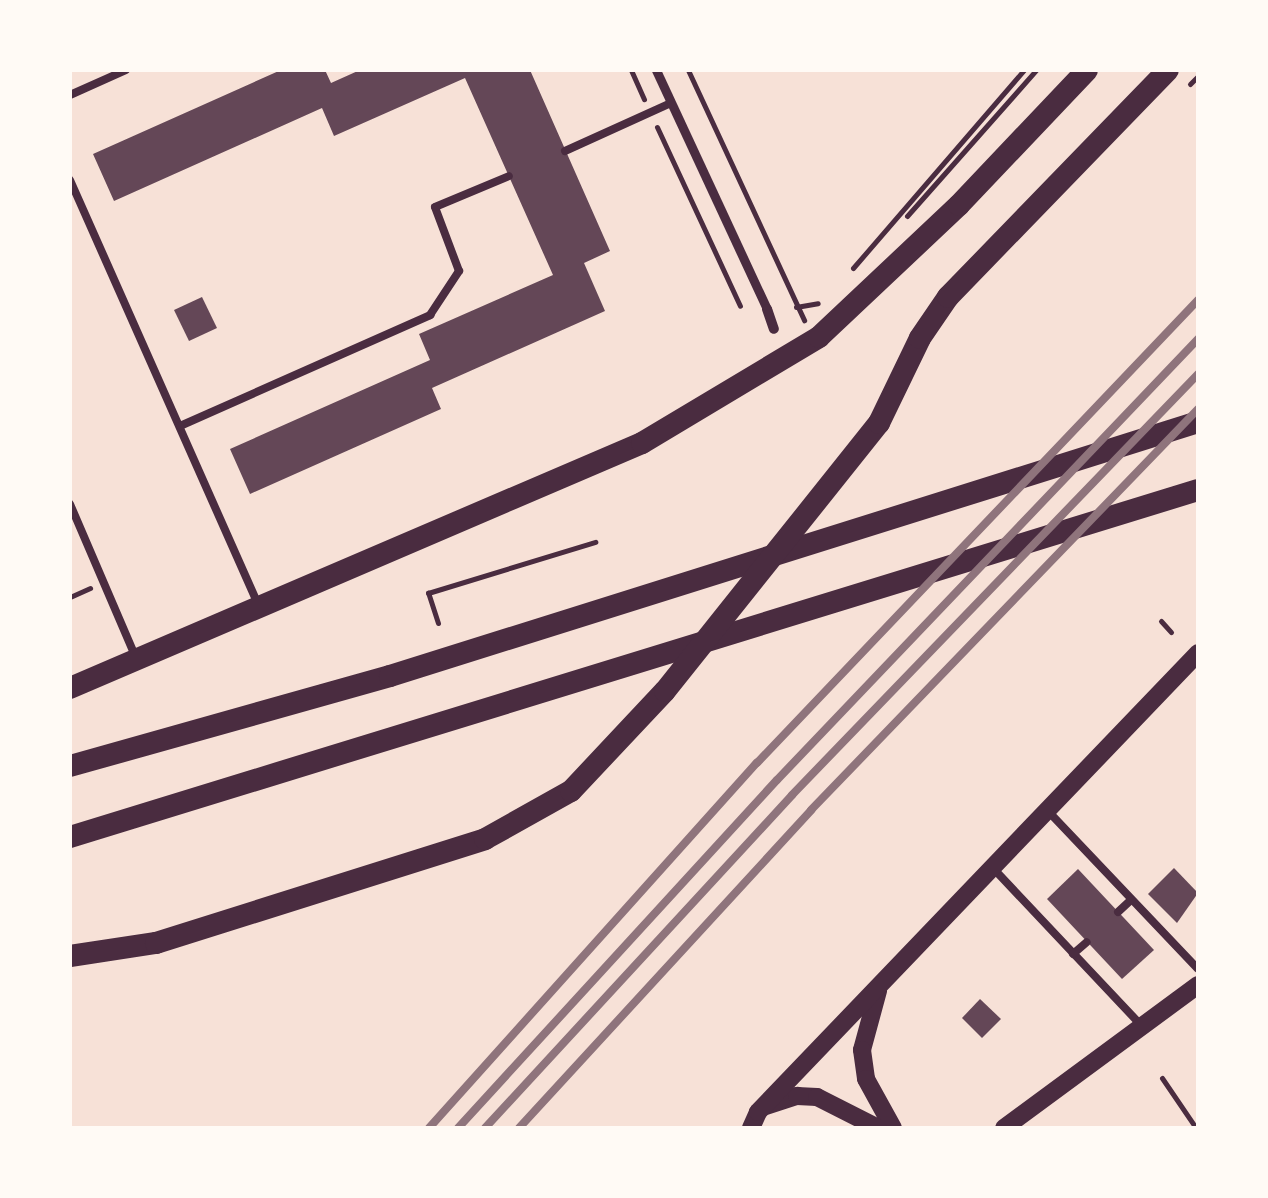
<!DOCTYPE html>
<style>
body{margin:0}
#map{position:relative;width:1268px;height:1198px;overflow:hidden;background:#f7e1d7;font-family:"Roboto Condensed",sans-serif}
div>[style]{position:absolute}
.building>*{inset:0;background:#644757}
.path>*{height:5px;margin:-2.5px;padding:0 2.5px;transform-origin:2.5px;border-radius:2.5px;background:#4a2c40}
.service>*{height:8px;margin:-4px;padding:0 4px;transform-origin:4px;border-radius:4px;background:#4a2c40}
.pedestrian>*{height:9px;margin:-4.5px;padding:0 4.5px;transform-origin:4.5px;border-radius:4.5px;background:#4a2c40}
.minor>*{height:10px;margin:-5px;padding:0 5px;transform-origin:5px;border-radius:5px;background:#4a2c40}
.tertiary>*{height:18px;margin:-9px;padding:0 9px;transform-origin:9px;border-radius:9px;background:#4a2c40}
.primary>*{height:22px;margin:-11px;padding:0 11px;transform-origin:11px;border-radius:11px;background:#4a2c40}
.rail>*{height:8px;margin:-4px;padding:0 4px;transform-origin:4px;border-radius:4px;background:#8f747c}
span{translate:-50% -50%;white-space:nowrap;text-align:center;line-height:1.15;-webkit-text-stroke:10px #fffaf5;paint-order:stroke}
.frame{position:absolute;inset:0;border:72px solid #fffaf5;pointer-events:none}
</style>
<div id="map">
<div class="building">
<div style="clip-path:polygon(281px 70px,325px 70px,331px 83px,360px 70px,530px 70px,610px 251px,584px 263px,605px 311px,432px 388px,441px 409px,250px 494px,230px 449px,430px 360px,419px 334px,553px 275px,465px 78px,334px 136px,322px 108px,114px 201px,93px 154px)"></div>
<div style="clip-path:polygon(202px 297px,217px 328px,189px 341px,174px 310px)"></div>
<div style="clip-path:polygon(1174px 868px,1198px 893px,1177px 923px,1148px 894px)"></div>
<div style="clip-path:polygon(1078px 869px,1154px 950px,1122px 979px,1047px 899px)"></div>
<div style="clip-path:polygon(980px 999px,1001px 1019px,982px 1038px,962px 1018px)"></div>
</div>
<div class="path">
<div style="left:631px;top:70px;width:32px;rotate:66deg"></div>
<div style="left:688px;top:70px;width:276px;rotate:65.1deg"></div>
<div style="left:1190px;top:84px;width:11px;rotate:-45deg"></div>
<div style="left:657px;top:127px;width:197px;rotate:65.1deg"></div>
<div style="left:907px;top:216px;width:195px;rotate:-48.5deg"></div>
<div style="left:853px;top:268px;width:262px;rotate:-49.2deg"></div>
<div style="left:796px;top:307px;width:22px;rotate:-10deg"></div>
<div style="left:70px;top:597px;width:22px;rotate:-24deg"></div>
<div style="left:1161px;top:621px;width:15px;rotate:48deg"></div>
<div style="left:438px;top:623px;width:32px;rotate:-108deg"></div>
<div style="left:428px;top:593px;width:175px;rotate:-17deg"></div>
<div style="left:1162px;top:1078px;width:60px;rotate:55.8deg"></div>
</div>
<div class="service">
<div style="left:70px;top:95px;width:61px;rotate:-24.1deg"></div>
<div style="left:565px;top:151px;width:116px;rotate:-24.4deg"></div>
<div style="left:70px;top:180px;width:465px;rotate:66.1deg"></div>
<div style="left:180px;top:426px;width:274px;rotate:-23.9deg"></div>
<div style="left:430px;top:315px;width:53px;rotate:-56.6deg"></div>
<div style="left:459px;top:271px;width:68px;rotate:-110.6deg"></div>
<div style="left:435px;top:207px;width:80px;rotate:-22.7deg"></div>
<div style="left:70px;top:504px;width:165px;rotate:66.8deg"></div>
<div style="left:1047px;top:810px;width:219px;rotate:46.5deg"></div>
<div style="left:992px;top:867px;width:216px;rotate:46.7deg"></div>
<div style="left:1118px;top:912px;width:18px;rotate:-43deg"></div>
<div style="left:1073px;top:954px;width:18px;rotate:-41deg"></div>
</div>
<div class="pedestrian">
<div style="left:656px;top:70px;width:264px;rotate:65.1deg"></div>
</div>
<div class="minor">
<div style="left:767px;top:309px;width:21px;rotate:71deg"></div>
</div>
<div class="tertiary">
<div style="left:878px;top:991px;width:61px;rotate:105.2deg"></div>
<div style="left:862px;top:1050px;width:29px;rotate:82deg"></div>
<div style="left:866px;top:1079px;width:56px;rotate:61.1deg"></div>
<div style="left:766px;top:1106px;width:33px;rotate:-18deg"></div>
<div style="left:797px;top:1096px;width:20px;rotate:3deg"></div>
<div style="left:817px;top:1097px;width:68px;rotate:26.9deg"></div>
<div style="left:751px;top:1128px;width:17px;rotate:-66deg"></div>
<div style="left:758px;top:1112px;width:636px;rotate:-46.21deg"></div>
<div style="left:1004px;top:1128px;width:241px;rotate:-36.4deg"></div>
</div>
<div class="primary">
<div style="left:70px;top:688px;width:622px;rotate:-23.19deg"></div>
<div style="left:642px;top:443px;width:206px;rotate:-30.9deg"></div>
<div style="left:819px;top:337px;width:192px;rotate:-43.3deg"></div>
<div style="left:959px;top:205px;width:186px;rotate:-46.5deg"></div>
<div style="left:70px;top:766px;width:332px;rotate:-15.7deg"></div>
<div style="left:390px;top:676px;width:847px;rotate:-17.45deg"></div>
<div style="left:70px;top:837px;width:1180px;rotate:-17.1deg"></div>
<div style="left:70px;top:956px;width:87px;rotate:-8.6deg"></div>
<div style="left:156px;top:943px;width:345px;rotate:-17.5deg"></div>
<div style="left:485px;top:839px;width:98px;rotate:-29.2deg"></div>
<div style="left:571px;top:791px;width:137px;rotate:-46.8deg"></div>
<div style="left:665px;top:691px;width:343px;rotate:-51.4deg"></div>
<div style="left:879px;top:423px;width:94px;rotate:-64.2deg"></div>
<div style="left:920px;top:338px;width:50px;rotate:-55.7deg"></div>
<div style="left:948px;top:297px;width:316px;rotate:-45.9deg"></div>
</div>
<div class="rail">
<div style="left:429px;top:1128px;width:491px;rotate:-48.1deg"></div>
<div style="left:757px;top:763px;width:639px;rotate:-46.39deg"></div>
<div style="left:458px;top:1128px;width:472px;rotate:-47.5deg"></div>
<div style="left:777px;top:780px;width:610px;rotate:-46.33deg"></div>
<div style="left:485px;top:1128px;width:453px;rotate:-47.3deg"></div>
<div style="left:792px;top:795px;width:585px;rotate:-46.04deg"></div>
<div style="left:519px;top:1128px;width:432px;rotate:-47.4deg"></div>
<div style="left:811px;top:810px;width:557px;rotate:-46.02deg"></div>
</div>
<div class="frame"></div>
</div>
